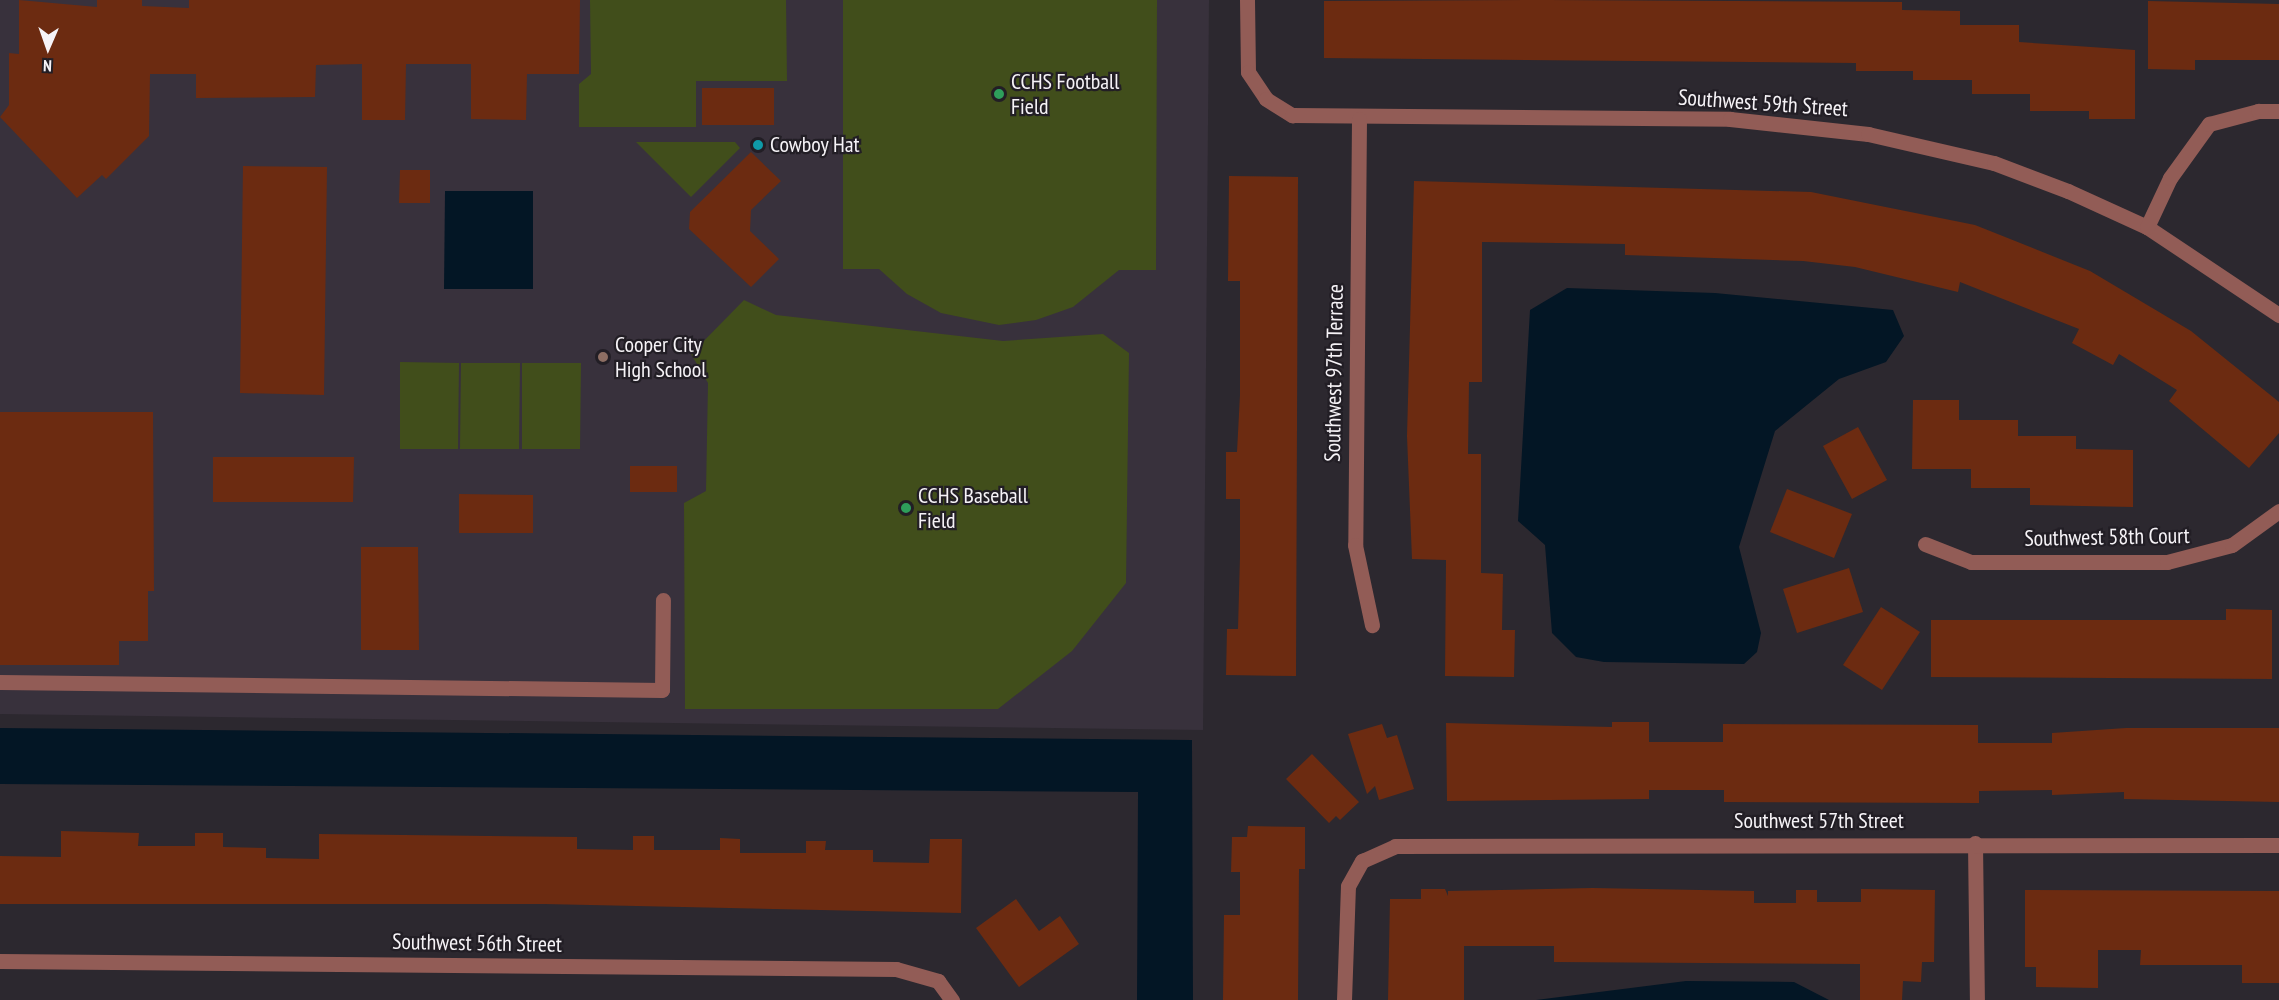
<!DOCTYPE html>
<style>
body{margin:0}
#map{position:relative;width:2279px;height:1000px;overflow:hidden;background:#2c282f;font-family:"PT Sans Narrow",sans-serif}
div>[style]{position:absolute}
.built>*{inset:0;background:#38313c}
.green>*{inset:0;background:#414e1b}
.water>*{inset:0;background:#031625}
.building>*{inset:0;background:#6c2b11}
.minor>*{height:15px;margin:-7.5px;padding:0 7.5px;transform-origin:7.5px;border-radius:7.5px;background:#925c56}
.dots>*{width:16px;height:16px;translate:-50% -50%;box-sizing:border-box;border:3px solid #221e25;border-radius:50%}
span{translate:-50% -50%;white-space:nowrap;text-align:center;line-height:1.15;-webkit-text-stroke:4.5px #221e25;paint-order:stroke}
.poi-label{font-size:22px;color:#f6f3f7}
.left{translate:0 -50%;text-align:left}
.street-label{font-size:22px;color:#f6f3f7}
.north{position:absolute;left:18px;top:18px;width:60px;height:60px;-webkit-text-stroke:4px #221e25;paint-order:stroke;rotate:182deg;font-size:16px;font-weight:700;line-height:24px;text-align:center;color:#f6f3f7}
.north::after{content:'';display:block;margin:auto;width:21px;height:27px;background:#f6f3f7;clip-path:polygon(50% 0,100% 100%,50% 72%,0 100%)}
</style>
<div id="map">
<div class="built">
<div style="clip-path:polygon(0 0,1209px 0,1203px 730px,0 714px)"></div>
</div>
<div class="green">
<div style="clip-path:polygon(590px 0,786px 0,787px 81px,696px 81px,696px 127px,579px 127px,579px 84px,591px 74px)"></div>
<div style="clip-path:polygon(843px 0,1157px 0,1156px 270px,1119px 270px,1073px 307px,1036px 320px,999px 325px,941px 313px,907px 294px,879px 269px,843px 269px)"></div>
<div style="clip-path:polygon(636px 142px,735px 142px,740px 148px,691px 197px)"></div>
<div style="clip-path:polygon(744px 300px,776px 315px,1003px 341px,1103px 334px,1129px 353px,1126px 583px,1072px 651px,998px 709px,685px 709px,684px 503px,706px 491px,708px 383px,691px 354px)"></div>
<div style="clip-path:polygon(400px 362px,459px 363px,458px 449px,400px 449px)"></div>
<div style="clip-path:polygon(461px 363px,520px 363px,519px 449px,460px 449px)"></div>
<div style="clip-path:polygon(522px 363px,581px 363px,580px 449px,522px 449px)"></div>
</div>
<div class="water">
<div style="clip-path:polygon(445px 191px,533px 191px,533px 289px,444px 289px)"></div>
<div style="clip-path:polygon(1567px 288px,1715px 293px,1893px 310px,1904px 336px,1886px 362px,1839px 379px,1775px 431px,1739px 547px,1761px 633px,1757px 652px,1744px 664px,1604px 662px,1576px 657px,1552px 633px,1545px 545px,1518px 521px,1530px 310px)"></div>
<div style="clip-path:polygon(0 728px,1192px 740px,1193px 1000px,1137px 1000px,1138px 792px,0 784px)"></div>
<div style="clip-path:polygon(1686px 981px,1794px 982px,1829px 1000px,1536px 1000px)"></div>
</div>
<div class="building">
<div style="clip-path:polygon(19px 0,97px 7px,97px 0,142px 0,142px 6px,189px 8px,189px 0,580px 0,579px 74px,527px 74px,526px 120px,471px 119px,471px 64px,406px 64px,405px 120px,362px 120px,362px 64px,316px 65px,315px 97px,196px 98px,196px 74px,150px 74px,149px 136px,106px 179px,102px 175px,77px 198px,0 117px,9px 105px,9px 53px,19px 54px)"></div>
<div style="clip-path:polygon(1548px 0,1902px 2px,1902px 10px,1960px 11px,1960px 25px,2019px 25px,2019px 42px,2135px 50px,2135px 119px,2089px 119px,2089px 111px,2030px 111px,2030px 94px,1972px 94px,1972px 80px,1913px 80px,1913px 71px,1856px 71px,1856px 63px,1324px 58px,1324px 1px)"></div>
<div style="clip-path:polygon(2148px 1px,2279px 4px,2279px 60px,2195px 60px,2195px 70px,2148px 69px)"></div>
<div style="clip-path:polygon(702px 88px,774px 88px,774px 125px,702px 125px)"></div>
<div style="clip-path:polygon(751px 152px,781px 181px,751px 210px,750px 231px,779px 259px,751px 287px,689px 229px,690px 212px)"></div>
<div style="clip-path:polygon(243px 166px,327px 167px,324px 395px,240px 393px)"></div>
<div style="clip-path:polygon(400px 170px,430px 170px,430px 203px,399px 203px)"></div>
<div style="clip-path:polygon(1229px 176px,1298px 177px,1296px 676px,1226px 675px,1227px 629px,1238px 629px,1240px 557px,1240px 499px,1226px 499px,1226px 452px,1237px 452px,1240px 395px,1240px 281px,1228px 281px)"></div>
<div style="clip-path:polygon(1414px 181px,1811px 192px,1975px 225px,2090px 271px,2191px 331px,2279px 402px,2279px 433px,2249px 468px,2169px 401px,2177px 390px,2119px 354px,2113px 365px,2072px 343px,2079px 329px,1960px 282px,1958px 292px,1855px 267px,1803px 261px,1625px 255px,1625px 244px,1482px 242px,1482px 382px,1469px 382px,1468px 454px,1481px 454px,1481px 573px,1503px 574px,1502px 630px,1515px 630px,1514px 677px,1445px 676px,1446px 560px,1412px 559px,1407px 436px)"></div>
<div style="clip-path:polygon(1913px 400px,1959px 400px,1959px 420px,2018px 420px,2018px 436px,2076px 436px,2076px 449px,2133px 450px,2133px 507px,2030px 505px,2030px 488px,1971px 488px,1971px 469px,1912px 469px)"></div>
<div style="clip-path:polygon(0 412px,153px 412px,154px 591px,148px 591px,148px 641px,119px 641px,119px 665px,0 665px)"></div>
<div style="clip-path:polygon(1858px 427px,1887px 480px,1852px 499px,1823px 446px)"></div>
<div style="clip-path:polygon(213px 457px,354px 457px,353px 502px,213px 502px)"></div>
<div style="clip-path:polygon(630px 466px,677px 466px,677px 492px,630px 492px)"></div>
<div style="clip-path:polygon(1787px 489px,1852px 514px,1834px 558px,1770px 532px)"></div>
<div style="clip-path:polygon(459px 494px,533px 495px,533px 533px,459px 533px)"></div>
<div style="clip-path:polygon(361px 547px,418px 547px,419px 650px,361px 650px)"></div>
<div style="clip-path:polygon(1849px 568px,1863px 612px,1797px 633px,1783px 589px)"></div>
<div style="clip-path:polygon(1881px 607px,1920px 632px,1882px 690px,1843px 665px)"></div>
<div style="clip-path:polygon(2226px 609px,2272px 610px,2272px 679px,1931px 677px,1931px 620px,2226px 620px)"></div>
<div style="clip-path:polygon(1612px 722px,1649px 722px,1649px 742px,1723px 742px,1723px 724px,1978px 725px,1978px 743px,2052px 743px,2052px 733px,2126px 728px,2279px 728px,2279px 802px,2124px 799px,2124px 792px,2052px 795px,2052px 790px,1979px 791px,1979px 803px,1724px 802px,1724px 790px,1649px 790px,1649px 799px,1447px 801px,1446px 723px,1612px 727px)"></div>
<div style="clip-path:polygon(1382px 724px,1387px 738px,1397px 735px,1414px 789px,1379px 800px,1375px 786px,1367px 794px,1348px 734px)"></div>
<div style="clip-path:polygon(1312px 754px,1359px 802px,1340px 820px,1336px 816px,1329px 823px,1286px 779px)"></div>
<div style="clip-path:polygon(1248px 826px,1305px 827px,1305px 869px,1299px 869px,1298px 1000px,1223px 1000px,1224px 915px,1240px 915px,1240px 872px,1231px 872px,1232px 837px,1247px 837px)"></div>
<div style="clip-path:polygon(61px 831px,139px 833px,138px 846px,195px 846px,195px 833px,223px 833px,223px 847px,266px 848px,266px 858px,319px 859px,319px 834px,577px 837px,577px 849px,633px 850px,633px 836px,654px 836px,654px 850px,720px 850px,720px 838px,740px 839px,740px 853px,806px 853px,806px 841px,826px 841px,825px 850px,873px 850px,873px 862px,929px 863px,930px 839px,962px 839px,961px 913px,544px 904px,0 904px,0 856px,61px 857px)"></div>
<div style="clip-path:polygon(1592px 888px,1754px 891px,1754px 903px,1796px 903px,1796px 890px,1817px 890px,1817px 902px,1861px 902px,1861px 889px,1935px 890px,1934px 962px,1922px 962px,1921px 982px,1903px 981px,1902px 1000px,1860px 1000px,1860px 964px,1554px 962px,1554px 946px,1464px 946px,1464px 1000px,1388px 1000px,1390px 899px,1421px 899px,1421px 889px,1445px 889px,1448px 896px,1448px 891px)"></div>
<div style="clip-path:polygon(2025px 890px,2279px 891px,2279px 983px,2242px 983px,2242px 965px,2140px 965px,2141px 950px,2098px 950px,2098px 988px,2036px 987px,2036px 967px,2025px 967px)"></div>
<div style="clip-path:polygon(1016px 899px,1039px 931px,1060px 916px,1079px 944px,1019px 987px,976px 928px)"></div>
</div>
<div class="minor">
<div style="left:1247px;top:0;width:72px;rotate:89.2deg"></div>
<div style="left:1248px;top:72px;width:32px;rotate:56deg"></div>
<div style="left:1266px;top:99px;width:31px;rotate:32deg"></div>
<div style="left:1292px;top:115px;width:438px;rotate:0.5deg"></div>
<div style="left:1730px;top:119px;width:139px;rotate:6.2deg"></div>
<div style="left:1868px;top:134px;width:129px;rotate:13deg"></div>
<div style="left:1994px;top:163px;width:79px;rotate:20.7deg"></div>
<div style="left:2068px;top:191px;width:87px;rotate:24.5deg"></div>
<div style="left:2147px;top:227px;width:159px;rotate:33.7deg"></div>
<div style="left:1359px;top:119px;width:426px;rotate:90.5deg"></div>
<div style="left:1355px;top:545px;width:82px;rotate:78deg"></div>
<div style="left:2147px;top:227px;width:54px;rotate:-64.9deg"></div>
<div style="left:2170px;top:178px;width:67px;rotate:-54.2deg"></div>
<div style="left:2209px;top:124px;width:51px;rotate:-14.9deg"></div>
<div style="left:2258px;top:111px;width:21px"></div>
<div style="left:1925px;top:544px;width:49px;rotate:21.4deg"></div>
<div style="left:1971px;top:562px;width:196px"></div>
<div style="left:2167px;top:562px;width:67px;rotate:-14.7deg"></div>
<div style="left:2232px;top:545px;width:58px;rotate:-35.9deg"></div>
<div style="left:0;top:682px;width:662px;rotate:0.69deg"></div>
<div style="left:662px;top:690px;width:90px;rotate:-89.4deg"></div>
<div style="left:1975px;top:843px;width:157px;rotate:89.3deg"></div>
<div style="left:0;top:961px;width:896px;rotate:0.51deg"></div>
<div style="left:896px;top:969px;width:44px;rotate:15.9deg"></div>
<div style="left:938px;top:981px;width:24px;rotate:54deg"></div>
<div style="left:1344px;top:1000px;width:114px;rotate:-88deg"></div>
<div style="left:1348px;top:886px;width:29px;rotate:-61deg"></div>
<div style="left:1362px;top:861px;width:36px;rotate:-24deg"></div>
<div style="left:1395px;top:846px;width:884px;rotate:-0.06deg"></div>
</div>
<div class="dots">
<div style="left:999px;top:94px;background:#2e9e5b"></div>
<div style="left:758px;top:145px;background:#0f9aa8"></div>
<div style="left:603px;top:357px;background:#8d6e63"></div>
<div style="left:906px;top:508px;background:#2e9e5b"></div>
</div>
<div class="poi-label">
<span class="left" style="left:1011px;top:94px">CCHS Football<br>Field</span>
<span class="left" style="left:770px;top:145px">Cowboy Hat</span>
<span class="left" style="left:615px;top:357px">Cooper City<br>High School</span>
<span class="left" style="left:918px;top:508px">CCHS Baseball<br>Field</span>
</div>
<div class="street-label">
<span style="left:1763px;top:103px;rotate:4deg">Southwest 59th Street</span>
<span style="left:1334px;top:373px;rotate:-89deg">Southwest 97th Terrace</span>
<span style="left:2107px;top:537px;rotate:-1deg">Southwest 58th Court</span>
<span style="left:1819px;top:821px">Southwest 57th Street</span>
<span style="left:477px;top:943px;rotate:1deg">Southwest 56th Street</span>
</div>
<div class="north">N</div>
</div>
